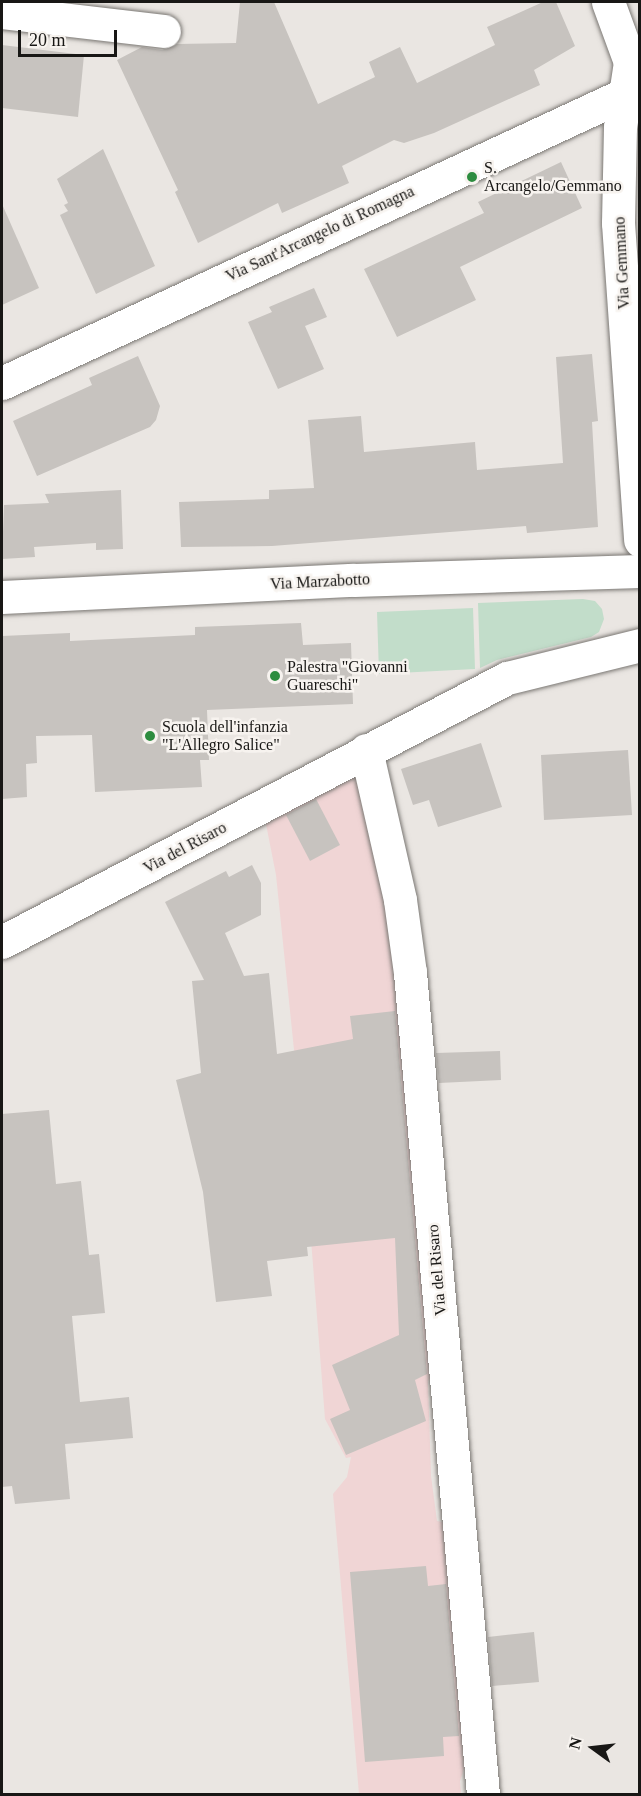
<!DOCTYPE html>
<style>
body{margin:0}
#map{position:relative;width:641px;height:1796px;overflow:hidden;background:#eae6e2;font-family:Georgia,serif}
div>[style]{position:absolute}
.industrial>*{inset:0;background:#f0d5d5}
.green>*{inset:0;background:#c2ddca}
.building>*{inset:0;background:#c7c3bf}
.roads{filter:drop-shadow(0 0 2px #7a7773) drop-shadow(0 0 2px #7a7773)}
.minor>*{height:33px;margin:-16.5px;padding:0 16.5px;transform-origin:16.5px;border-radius:16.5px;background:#fff}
.dots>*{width:16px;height:16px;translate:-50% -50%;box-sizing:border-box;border:3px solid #f7f3ef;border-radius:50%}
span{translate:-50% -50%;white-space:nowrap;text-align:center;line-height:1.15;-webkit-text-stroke:5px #f7f3ef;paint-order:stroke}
.poi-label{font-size:16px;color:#181715}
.left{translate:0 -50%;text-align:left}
.street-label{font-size:16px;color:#181715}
.frame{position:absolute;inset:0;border:3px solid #181715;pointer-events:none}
.north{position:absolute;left:563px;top:1718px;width:60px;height:60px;-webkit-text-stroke:4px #f7f3ef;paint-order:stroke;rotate:285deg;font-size:16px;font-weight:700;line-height:24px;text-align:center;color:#181715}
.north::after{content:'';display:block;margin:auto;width:21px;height:27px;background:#181715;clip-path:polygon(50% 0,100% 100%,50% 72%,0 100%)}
.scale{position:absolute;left:18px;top:30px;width:99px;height:27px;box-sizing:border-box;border:3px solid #181715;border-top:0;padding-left:8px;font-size:18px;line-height:21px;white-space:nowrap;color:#181715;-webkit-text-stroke:4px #f7f3ef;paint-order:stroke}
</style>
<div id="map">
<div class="industrial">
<div style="clip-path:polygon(351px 774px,361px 778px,383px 869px,436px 1373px,428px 1381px,431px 1476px,437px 1521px,450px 1524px,471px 1748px,460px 1781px,461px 1794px,359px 1794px,333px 1494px,347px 1477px,351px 1457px,346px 1458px,325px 1419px,303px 1137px,276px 875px,265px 819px)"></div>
</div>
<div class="green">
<div style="clip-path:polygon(583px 599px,595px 601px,602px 609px,604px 619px,599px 632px,591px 637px,497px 660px,480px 668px,478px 603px)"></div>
<div style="clip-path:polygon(473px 608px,475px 669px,379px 674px,377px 612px)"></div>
</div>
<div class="building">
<div style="clip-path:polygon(240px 2px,274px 2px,318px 104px,375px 77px,369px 62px,400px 47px,417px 83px,495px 45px,487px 27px,543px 2px,556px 2px,575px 46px,534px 70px,540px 85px,434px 133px,404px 143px,394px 140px,342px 166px,349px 183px,282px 213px,278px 203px,198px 243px,175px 192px,178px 190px,117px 60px,142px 47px,162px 50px,177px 44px,236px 43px)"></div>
<div style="clip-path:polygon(2px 45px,84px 55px,78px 117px,2px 108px)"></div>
<div style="clip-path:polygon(103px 149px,155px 266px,96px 294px,60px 215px,68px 211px,64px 205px,68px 203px,57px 179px)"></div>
<div style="clip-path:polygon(561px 162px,582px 208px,460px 267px,476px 300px,397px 337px,364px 269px,484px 213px,478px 202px)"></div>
<div style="clip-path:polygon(2px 204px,39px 288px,2px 305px)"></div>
<div style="clip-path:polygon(314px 288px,327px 317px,305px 326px,324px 369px,278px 389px,248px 322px,272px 312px,269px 307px)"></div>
<div style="clip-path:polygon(592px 354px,598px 421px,592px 422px,598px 527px,527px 533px,526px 526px,272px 546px,181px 547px,179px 502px,269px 499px,269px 490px,314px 488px,308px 420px,361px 416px,364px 452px,475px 442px,477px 470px,563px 463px,556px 357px)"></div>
<div style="clip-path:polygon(138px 356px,160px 406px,156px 420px,150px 427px,37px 476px,13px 421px,92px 385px,89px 378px)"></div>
<div style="clip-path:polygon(121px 490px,123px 549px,96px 550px,96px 543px,34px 547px,35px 557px,2px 559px,4px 505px,49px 503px,45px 494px)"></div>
<div style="clip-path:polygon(301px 623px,303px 645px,351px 643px,353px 704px,207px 710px,209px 760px,200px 760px,202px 787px,95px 792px,92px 735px,36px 736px,37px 763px,26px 764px,27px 797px,2px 799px,2px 636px,70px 633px,70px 641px,195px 635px,195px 627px)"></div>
<div style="clip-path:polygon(481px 743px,502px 807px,438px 827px,429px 800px,413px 805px,401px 769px)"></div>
<div style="clip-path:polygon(628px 750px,632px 815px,544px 820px,541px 755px)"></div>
<div style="clip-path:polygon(316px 799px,340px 845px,310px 861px,286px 815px)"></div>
<div style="clip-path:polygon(252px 865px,261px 883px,261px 915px,225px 933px,244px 976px,269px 973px,277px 1054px,353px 1039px,350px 1016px,395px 1011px,427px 1374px,415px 1380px,426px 1421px,346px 1455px,330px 1419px,350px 1410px,332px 1365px,399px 1335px,395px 1238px,307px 1247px,308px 1256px,267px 1261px,272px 1296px,216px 1302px,203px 1192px,176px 1080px,201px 1073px,192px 981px,204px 980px,165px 902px,226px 871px,229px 877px)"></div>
<div style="clip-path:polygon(500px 1051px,501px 1080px,439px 1083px,436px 1053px)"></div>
<div style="clip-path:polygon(49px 1110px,56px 1184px,81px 1181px,89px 1255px,99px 1254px,105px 1313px,72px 1316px,80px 1402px,129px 1397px,133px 1438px,65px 1444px,70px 1499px,15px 1504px,12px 1486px,2px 1487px,2px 1114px)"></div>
<div style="clip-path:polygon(426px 1566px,428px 1586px,446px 1584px,459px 1736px,443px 1737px,444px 1756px,365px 1762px,350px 1572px)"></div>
<div style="clip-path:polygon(534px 1632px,539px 1682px,492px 1686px,488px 1637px)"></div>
</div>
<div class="roads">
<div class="minor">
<div style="left:608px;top:2px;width:64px;rotate:69.9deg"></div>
<div style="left:630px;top:62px;width:66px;rotate:98.7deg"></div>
<div style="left:620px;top:127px;width:96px;rotate:91.2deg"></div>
<div style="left:618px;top:223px;width:318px;rotate:86deg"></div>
<div style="left:2px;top:12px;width:163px;rotate:6.7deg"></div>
<div style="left:2px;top:383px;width:703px;rotate:-24.89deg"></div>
<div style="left:2px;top:597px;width:352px;rotate:-2.8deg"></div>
<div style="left:354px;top:580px;width:286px;rotate:-1.8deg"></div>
<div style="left:366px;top:750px;width:154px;rotate:77.2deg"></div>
<div style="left:400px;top:900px;width:74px;rotate:82.2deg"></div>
<div style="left:410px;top:973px;width:824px;rotate:84.92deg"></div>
<div style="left:2px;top:942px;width:570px;rotate:-27.6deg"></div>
<div style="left:507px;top:678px;width:137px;rotate:-13.9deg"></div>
</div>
</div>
<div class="dots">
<div style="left:472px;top:177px;background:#2d8c3f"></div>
<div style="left:275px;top:676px;background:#2d8c3f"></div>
<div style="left:150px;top:736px;background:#2d8c3f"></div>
</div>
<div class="poi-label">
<span class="left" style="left:484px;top:177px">S.<br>Arcangelo/Gemmano</span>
<span class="left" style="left:287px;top:676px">Palestra "Giovanni<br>Guareschi"</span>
<span class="left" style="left:162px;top:736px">Scuola dell'infanzia<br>"L'Allegro Salice"</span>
</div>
<div class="street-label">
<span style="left:320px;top:234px;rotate:-25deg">Via Sant'Arcangelo di Romagna</span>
<span style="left:622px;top:263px;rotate:-93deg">Via Gemmano</span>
<span style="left:320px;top:582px;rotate:-3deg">Via Marzabotto</span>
<span style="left:185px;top:848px;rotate:-28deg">Via del Risaro</span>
<span style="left:437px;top:1270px;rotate:-95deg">Via del Risaro</span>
</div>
<div class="frame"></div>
<div class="north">N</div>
<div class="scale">20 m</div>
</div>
